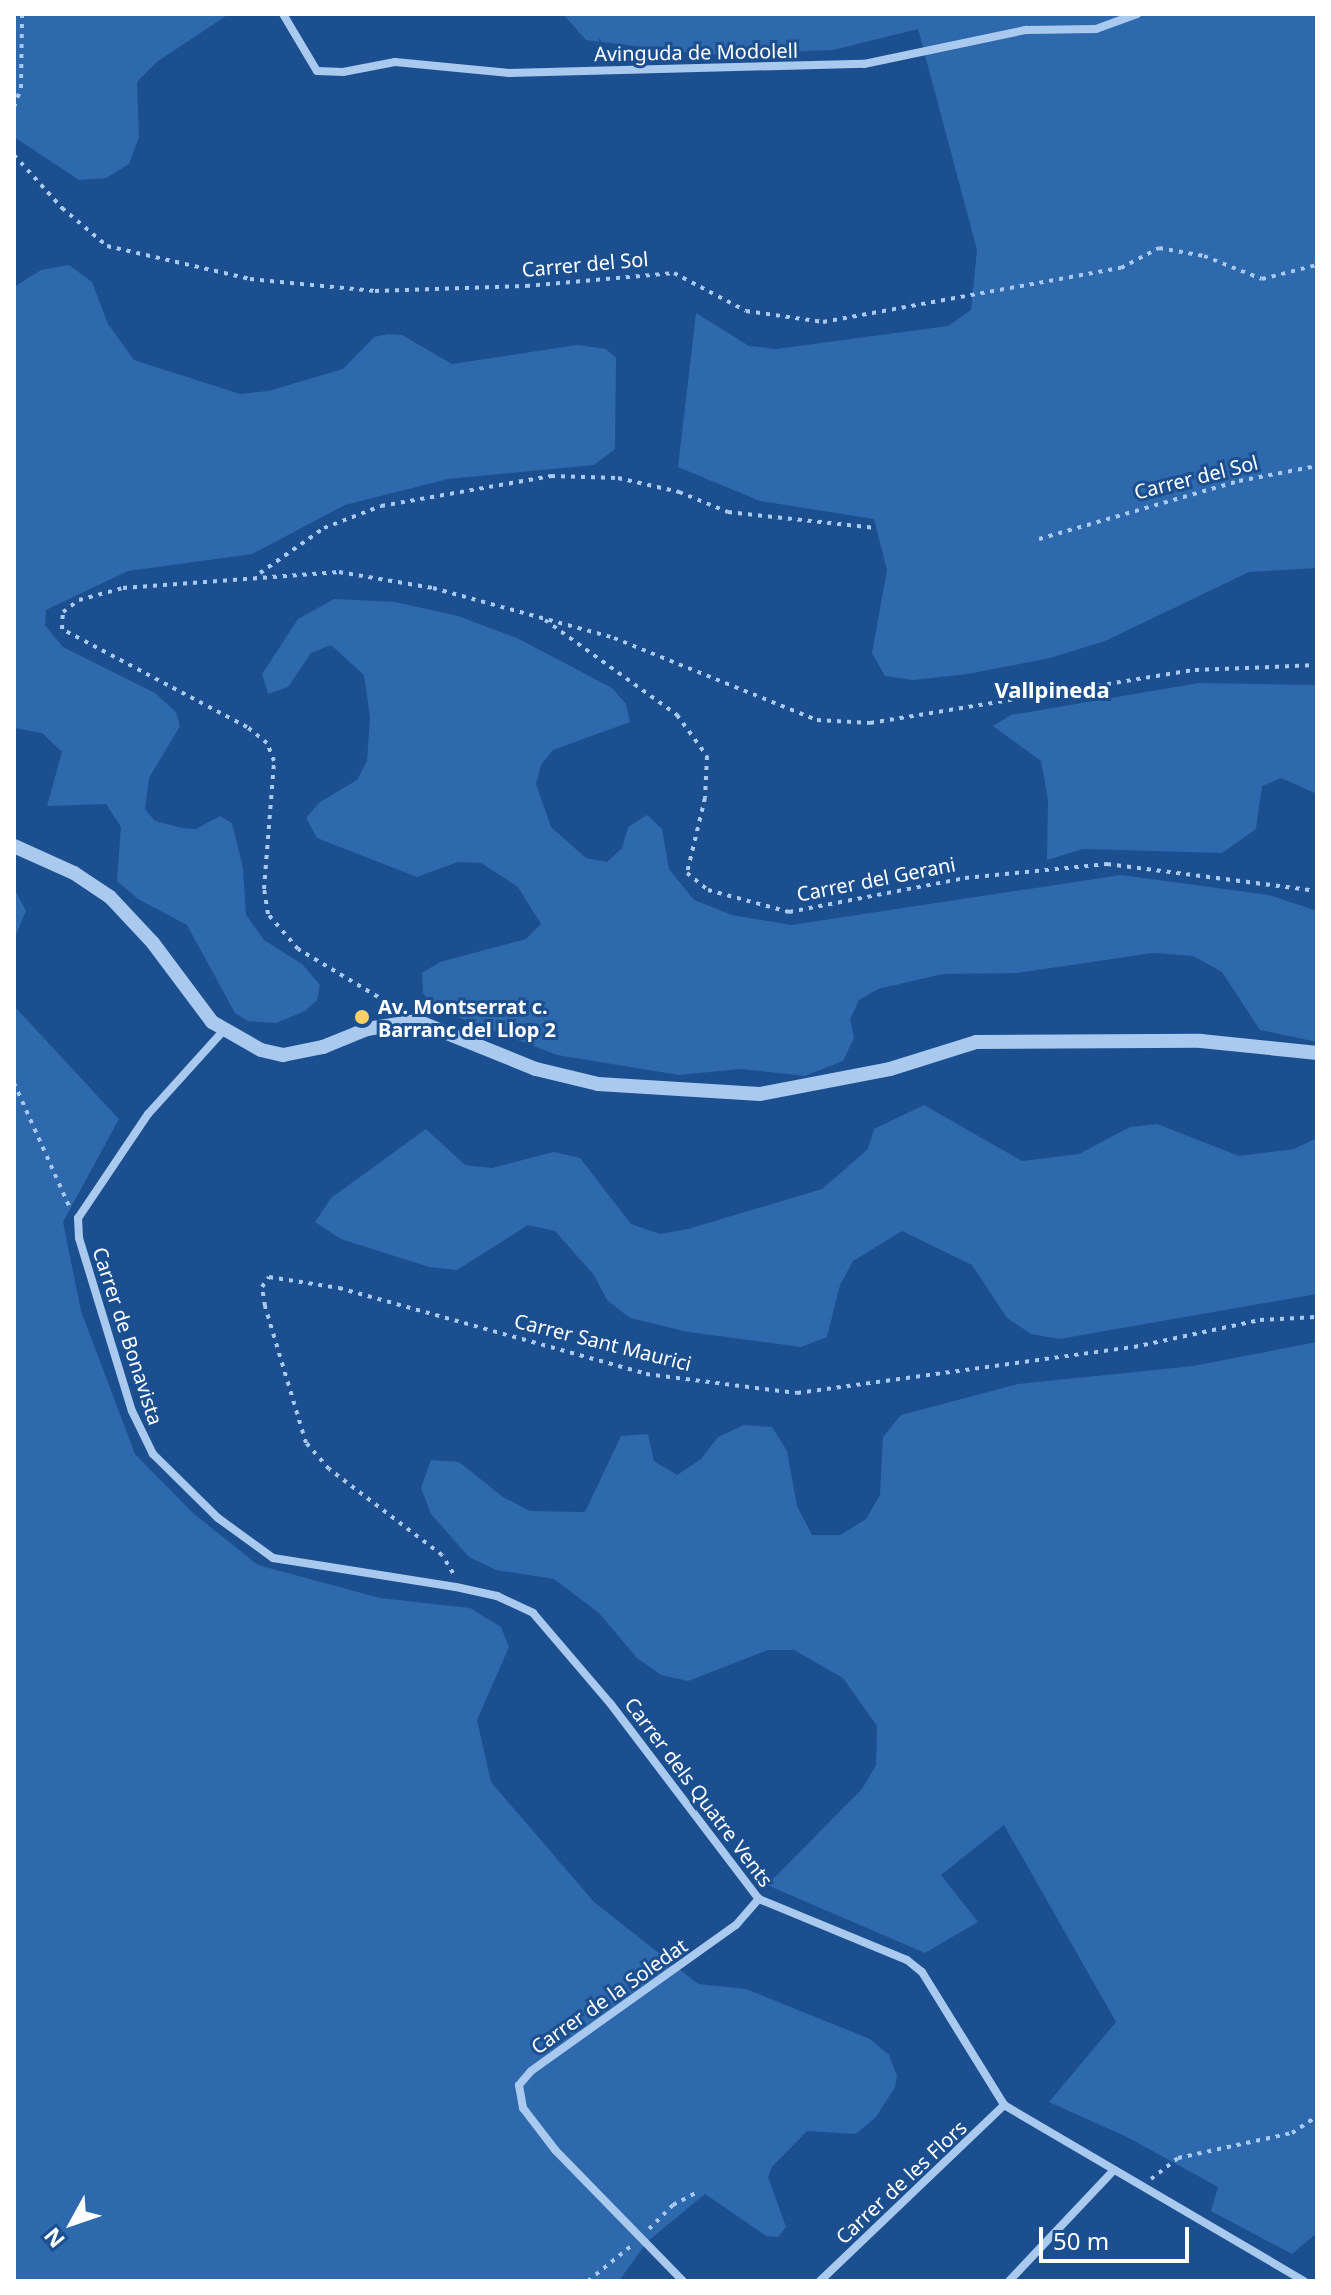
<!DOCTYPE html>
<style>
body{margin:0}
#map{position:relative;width:1331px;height:2295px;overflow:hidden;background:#1b4f8f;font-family:"Noto Sans",sans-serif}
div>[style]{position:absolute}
.green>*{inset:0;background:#2e69ad}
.path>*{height:4px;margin-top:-2px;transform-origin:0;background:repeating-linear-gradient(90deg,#a9c9ee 0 4px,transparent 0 10px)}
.minor>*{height:8px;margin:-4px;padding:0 4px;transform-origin:4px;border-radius:4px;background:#a9c9ee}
.tertiary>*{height:14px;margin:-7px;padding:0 7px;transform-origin:7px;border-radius:7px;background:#a9c9ee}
.dots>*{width:22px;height:22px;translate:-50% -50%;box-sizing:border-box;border:4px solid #1b4f8f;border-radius:50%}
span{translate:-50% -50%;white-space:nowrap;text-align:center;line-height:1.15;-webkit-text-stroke:6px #1b4f8f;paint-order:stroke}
.street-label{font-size:20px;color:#fff}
.poi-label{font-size:20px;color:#fff;font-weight:700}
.left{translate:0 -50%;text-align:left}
.neighbourhood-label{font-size:22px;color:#fff;font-weight:700}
.frame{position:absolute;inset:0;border:16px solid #fff;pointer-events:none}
.north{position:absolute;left:32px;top:2183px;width:80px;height:80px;-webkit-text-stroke:6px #1b4f8f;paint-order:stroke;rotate:230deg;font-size:22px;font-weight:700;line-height:32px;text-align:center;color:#fff}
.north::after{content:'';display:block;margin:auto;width:28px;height:36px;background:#fff;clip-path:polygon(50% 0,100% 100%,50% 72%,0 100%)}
.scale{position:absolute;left:1039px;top:2227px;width:150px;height:36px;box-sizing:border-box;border:4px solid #fff;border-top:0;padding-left:10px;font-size:24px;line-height:28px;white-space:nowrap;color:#fff;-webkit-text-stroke:6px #1b4f8f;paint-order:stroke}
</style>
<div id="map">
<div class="green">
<div style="clip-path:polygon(14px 14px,229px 14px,158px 61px,137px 82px,139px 137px,129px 164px,106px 178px,79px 180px,14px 137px)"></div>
<div style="clip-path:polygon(563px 14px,1317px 14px,1317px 568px,1249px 572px,1105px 641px,1050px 658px,968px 674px,913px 680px,885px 676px,872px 653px,887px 570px,874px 519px,760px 501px,678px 467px,696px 313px,749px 346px,776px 349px,948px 326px,971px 310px,977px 250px,918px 29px,833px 50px,707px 55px,586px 40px)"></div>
<div style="clip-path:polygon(69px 265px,92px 282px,108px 324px,134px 360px,240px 394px,268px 391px,343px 369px,374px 337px,388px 334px,402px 335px,452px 364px,577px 345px,606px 349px,616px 358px,615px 449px,594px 465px,448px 479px,345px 505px,252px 554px,128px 571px,46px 610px,45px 625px,63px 647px,155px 693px,176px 712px,180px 726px,149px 778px,145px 809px,155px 821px,182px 828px,196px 829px,220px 816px,232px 823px,243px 868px,246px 915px,264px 940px,302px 964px,320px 985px,317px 1000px,305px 1011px,276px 1023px,248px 1021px,235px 1013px,187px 925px,138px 899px,117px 881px,121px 827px,106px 804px,47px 806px,62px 752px,42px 733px,14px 728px,14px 287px,41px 270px)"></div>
<div style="clip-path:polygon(334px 599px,395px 602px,458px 616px,517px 638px,612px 688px,626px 704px,630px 722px,553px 750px,541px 765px,536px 784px,551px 827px,586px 858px,607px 862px,622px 848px,628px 827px,647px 815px,662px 829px,669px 869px,694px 900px,732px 915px,791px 925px,1121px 875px,1269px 895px,1317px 911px,1317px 1042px,1260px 1030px,1222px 972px,1193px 956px,1153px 953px,1017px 973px,943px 974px,878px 989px,859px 1000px,850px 1019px,854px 1038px,843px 1061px,805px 1076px,740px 1069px,679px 1075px,557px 1055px,436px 1009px,423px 993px,422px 973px,440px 962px,526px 939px,541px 924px,518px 887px,481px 863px,458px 862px,417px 877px,317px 838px,306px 818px,320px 802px,357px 780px,367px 761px,370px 717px,364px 675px,331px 645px,311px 653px,288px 687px,268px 694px,262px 674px,298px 619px)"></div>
<div style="clip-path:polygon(1199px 683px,1317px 685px,1317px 794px,1281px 778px,1262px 786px,1256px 829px,1222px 853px,1083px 849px,1047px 860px,1048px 800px,1041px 761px,993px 726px,1011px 715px)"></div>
<div style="clip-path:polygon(14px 888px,26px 911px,14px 939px)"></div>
<div style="clip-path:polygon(14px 1006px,119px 1119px,63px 1222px,81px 1311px,135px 1454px,193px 1513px,258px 1565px,380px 1598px,470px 1608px,501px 1627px,509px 1647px,477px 1720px,491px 1782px,594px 1902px,698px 1984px,746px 1989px,870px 2039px,889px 2055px,897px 2076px,895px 2087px,876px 2117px,856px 2134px,807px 2131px,772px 2167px,768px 2177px,786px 2227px,778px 2237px,766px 2236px,705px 2194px,647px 2242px,619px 2281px,14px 2281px)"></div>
<div style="clip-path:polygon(924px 1105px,1022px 1161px,1079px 1154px,1130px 1127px,1157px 1124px,1239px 1156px,1294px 1149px,1317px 1138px,1317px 1294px,1059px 1339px,1031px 1334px,1007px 1318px,972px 1265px,902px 1231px,853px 1261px,840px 1285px,827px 1337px,801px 1347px,688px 1332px,630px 1318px,607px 1300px,594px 1275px,555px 1231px,528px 1225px,457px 1270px,429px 1267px,341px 1239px,315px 1222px,331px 1198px,426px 1129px,465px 1165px,492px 1168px,554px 1152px,580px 1158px,631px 1224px,660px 1234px,688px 1229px,822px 1189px,868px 1149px,874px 1129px)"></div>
<div style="clip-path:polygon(1317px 1342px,1317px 2233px,1292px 2254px,1211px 2211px,1218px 2187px,1127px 2137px,1049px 2102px,1116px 2022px,1004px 1825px,941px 1875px,978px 1922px,925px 1953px,767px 1885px,862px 1789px,876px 1765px,877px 1726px,843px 1678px,794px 1650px,768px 1650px,688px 1681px,661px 1675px,637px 1658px,599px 1613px,554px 1579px,496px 1570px,469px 1557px,431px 1514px,421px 1488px,431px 1460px,459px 1462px,503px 1497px,530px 1511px,585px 1512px,621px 1436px,648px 1434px,654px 1461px,677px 1475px,701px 1459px,718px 1437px,744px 1425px,772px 1427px,787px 1451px,797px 1506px,812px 1535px,840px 1535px,866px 1519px,880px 1495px,883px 1437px,901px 1415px,1018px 1384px,1193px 1366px)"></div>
</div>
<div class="path">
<div style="left:14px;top:107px;width:20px;rotate:-70deg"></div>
<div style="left:21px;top:88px;width:74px;rotate:-89.2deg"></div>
<div style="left:14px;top:155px;width:72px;rotate:47.8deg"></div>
<div style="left:62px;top:208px;width:59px;rotate:40.2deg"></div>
<div style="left:107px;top:246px;width:147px;rotate:13deg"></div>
<div style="left:250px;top:279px;width:126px;rotate:5.5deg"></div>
<div style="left:375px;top:291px;width:151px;rotate:-1.9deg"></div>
<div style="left:526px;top:286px;width:149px;rotate:-5deg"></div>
<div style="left:674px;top:273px;width:81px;rotate:27.8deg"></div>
<div style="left:746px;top:311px;width:78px;rotate:8.1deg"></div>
<div style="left:823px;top:322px;width:303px;rotate:-10.3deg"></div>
<div style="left:1121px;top:268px;width:43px;rotate:-27.8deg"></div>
<div style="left:1159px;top:248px;width:46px;rotate:10.1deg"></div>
<div style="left:1204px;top:256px;width:62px;rotate:21.6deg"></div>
<div style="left:1262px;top:279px;width:57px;rotate:-14.3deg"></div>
<div style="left:1039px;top:539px;width:208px;rotate:-16.2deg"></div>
<div style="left:1239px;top:481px;width:79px;rotate:-10.9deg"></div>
<div style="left:260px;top:573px;width:78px;rotate:-35.1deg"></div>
<div style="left:324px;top:528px;width:61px;rotate:-21.1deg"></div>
<div style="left:381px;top:506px;width:173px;rotate:-10deg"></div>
<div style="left:551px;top:476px;width:67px;rotate:1.7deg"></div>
<div style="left:618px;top:478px;width:63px;rotate:12.9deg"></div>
<div style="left:679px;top:492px;width:53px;rotate:22.2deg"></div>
<div style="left:728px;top:512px;width:149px;rotate:6.2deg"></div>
<div style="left:545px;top:620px;width:163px;rotate:35.7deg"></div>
<div style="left:677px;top:715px;width:51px;rotate:53.8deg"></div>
<div style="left:707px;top:756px;width:42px;rotate:92.7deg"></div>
<div style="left:705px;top:798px;width:77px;rotate:103.5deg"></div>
<div style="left:687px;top:873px;width:27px;rotate:39deg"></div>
<div style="left:708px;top:890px;width:84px;rotate:15.2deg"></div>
<div style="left:789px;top:912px;width:179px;rotate:-10.9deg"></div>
<div style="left:965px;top:878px;width:143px;rotate:-5.6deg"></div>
<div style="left:1107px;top:864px;width:212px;rotate:7.3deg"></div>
<div style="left:395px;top:1007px;width:113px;rotate:-149.1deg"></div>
<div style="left:298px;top:949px;width:46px;rotate:-130.6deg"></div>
<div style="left:268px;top:914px;width:25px;rotate:-99deg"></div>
<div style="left:264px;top:889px;width:128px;rotate:-85.5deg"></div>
<div style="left:274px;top:761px;width:19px;rotate:-111deg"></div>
<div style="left:267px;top:743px;width:26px;rotate:-141deg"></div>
<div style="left:247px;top:727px;width:209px;rotate:-152.1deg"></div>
<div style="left:62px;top:629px;width:17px;rotate:-87deg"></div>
<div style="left:63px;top:612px;width:20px;rotate:-37deg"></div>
<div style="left:79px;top:600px;width:46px;rotate:-15.3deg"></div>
<div style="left:123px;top:588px;width:217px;rotate:-4.2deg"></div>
<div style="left:339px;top:572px;width:95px;rotate:9.7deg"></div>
<div style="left:433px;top:588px;width:188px;rotate:15.4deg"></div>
<div style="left:614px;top:638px;width:219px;rotate:22deg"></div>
<div style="left:817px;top:720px;width:53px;rotate:3.2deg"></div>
<div style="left:870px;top:723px;width:329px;rotate:-9.3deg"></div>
<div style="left:1195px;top:670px;width:122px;rotate:-2.3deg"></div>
<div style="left:14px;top:1083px;width:137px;rotate:65.9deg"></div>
<div style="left:453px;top:1573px;width:21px;rotate:-121deg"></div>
<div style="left:442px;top:1555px;width:142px;rotate:-142.7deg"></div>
<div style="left:329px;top:1469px;width:35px;rotate:-131deg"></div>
<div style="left:306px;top:1443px;width:143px;rotate:-106.7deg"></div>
<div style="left:265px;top:1306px;width:19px;rotate:-99deg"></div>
<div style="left:262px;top:1287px;width:12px;rotate:-55deg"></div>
<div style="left:269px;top:1277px;width:71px;rotate:8.9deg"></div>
<div style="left:339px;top:1288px;width:319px;rotate:15.6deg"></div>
<div style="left:646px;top:1374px;width:152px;rotate:7.2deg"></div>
<div style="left:797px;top:1393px;width:340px;rotate:-7.8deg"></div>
<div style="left:1134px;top:1347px;width:129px;rotate:-12.1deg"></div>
<div style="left:1260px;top:1320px;width:57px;rotate:-3deg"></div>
<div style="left:1151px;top:2179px;width:34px;rotate:-38deg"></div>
<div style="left:1178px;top:2158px;width:117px;rotate:-12.4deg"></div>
<div style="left:1292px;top:2133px;width:30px;rotate:-34deg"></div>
<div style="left:649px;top:2229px;width:34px;rotate:-45deg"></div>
<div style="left:673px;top:2205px;width:27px;rotate:-28deg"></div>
<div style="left:588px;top:2281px;width:55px;rotate:-39.1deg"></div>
</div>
<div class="minor">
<div style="left:283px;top:14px;width:66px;rotate:59.2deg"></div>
<div style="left:317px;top:71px;width:26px;rotate:2deg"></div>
<div style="left:343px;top:72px;width:53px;rotate:-10.9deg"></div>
<div style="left:395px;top:62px;width:115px;rotate:5.5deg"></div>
<div style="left:509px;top:73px;width:355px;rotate:-1.5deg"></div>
<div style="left:864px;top:64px;width:166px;rotate:-11.9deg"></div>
<div style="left:1026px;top:30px;width:70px;rotate:-0.8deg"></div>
<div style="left:1096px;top:29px;width:44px;rotate:-20.1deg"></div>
<div style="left:224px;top:1030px;width:113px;rotate:132.1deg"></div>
<div style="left:148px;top:1114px;width:125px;rotate:123.9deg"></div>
<div style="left:78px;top:1218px;width:20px;rotate:87deg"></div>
<div style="left:79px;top:1238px;width:181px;rotate:73deg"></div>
<div style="left:132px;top:1411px;width:48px;rotate:64deg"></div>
<div style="left:153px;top:1454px;width:91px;rotate:44.6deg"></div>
<div style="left:218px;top:1518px;width:68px;rotate:36deg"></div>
<div style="left:273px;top:1558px;width:185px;rotate:9deg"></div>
<div style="left:456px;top:1587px;width:42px;rotate:12.4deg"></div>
<div style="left:497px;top:1596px;width:40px;rotate:25deg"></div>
<div style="left:533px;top:1613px;width:118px;rotate:49.5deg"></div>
<div style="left:610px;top:1703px;width:246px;rotate:52.8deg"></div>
<div style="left:759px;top:1899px;width:160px;rotate:22.4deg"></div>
<div style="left:907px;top:1960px;width:19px;rotate:39deg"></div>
<div style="left:922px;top:1972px;width:156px;rotate:58.3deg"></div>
<div style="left:1004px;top:2105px;width:348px;rotate:30.4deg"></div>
<div style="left:683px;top:2281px;width:182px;rotate:-134.3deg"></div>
<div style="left:556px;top:2151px;width:54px;rotate:-127.5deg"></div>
<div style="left:523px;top:2108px;width:23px;rotate:-100deg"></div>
<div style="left:519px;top:2085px;width:18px;rotate:-49deg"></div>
<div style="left:531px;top:2071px;width:252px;rotate:-35.5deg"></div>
<div style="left:736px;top:1925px;width:35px;rotate:-49deg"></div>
<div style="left:820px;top:2281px;width:255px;rotate:-43.7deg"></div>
<div style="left:1009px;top:2281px;width:151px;rotate:-46.6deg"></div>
</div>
<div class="tertiary">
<div style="left:14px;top:846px;width:66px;rotate:24.2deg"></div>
<div style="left:74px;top:873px;width:43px;rotate:33.7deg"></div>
<div style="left:110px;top:897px;width:63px;rotate:46.9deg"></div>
<div style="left:153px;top:943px;width:99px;rotate:53.2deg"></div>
<div style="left:212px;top:1022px;width:56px;rotate:29.7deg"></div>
<div style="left:261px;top:1050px;width:23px;rotate:13deg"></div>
<div style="left:283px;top:1055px;width:41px;rotate:-11.3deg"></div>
<div style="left:323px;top:1047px;width:48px;rotate:-22.2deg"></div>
<div style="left:367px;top:1029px;width:51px;rotate:-9.1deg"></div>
<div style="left:417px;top:1021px;width:128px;rotate:22deg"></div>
<div style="left:536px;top:1069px;width:64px;rotate:13.6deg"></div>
<div style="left:598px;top:1084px;width:162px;rotate:3.5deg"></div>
<div style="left:760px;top:1094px;width:132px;rotate:-10.9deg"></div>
<div style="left:890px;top:1069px;width:90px;rotate:-17.4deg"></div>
<div style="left:976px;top:1042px;width:225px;rotate:-0.3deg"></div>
<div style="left:1201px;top:1041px;width:117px;rotate:5.9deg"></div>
</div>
<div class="dots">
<div style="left:362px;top:1017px;background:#ffd166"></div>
</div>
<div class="street-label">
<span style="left:696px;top:52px;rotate:-1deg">Avinguda de Modolell</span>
<span style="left:585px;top:264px;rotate:-5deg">Carrer del Sol</span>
<span style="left:1196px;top:477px;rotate:-14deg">Carrer del Sol</span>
<span style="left:876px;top:879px;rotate:-11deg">Carrer del Gerani</span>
<span style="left:128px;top:1336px;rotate:72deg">Carrer de Bonavista</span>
<span style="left:603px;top:1342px;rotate:14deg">Carrer Sant Maurici</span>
<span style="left:699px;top:1792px;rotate:53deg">Carrer dels Quatre Vents</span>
<span style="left:609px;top:1996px;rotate:-35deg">Carrer de la Soledat</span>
<span style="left:901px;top:2182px;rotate:-43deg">Carrer de les Flors</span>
</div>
<div class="poi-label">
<span class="left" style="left:378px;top:1018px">Av. Montserrat c.<br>Barranc del Llop 2</span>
</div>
<div class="neighbourhood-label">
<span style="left:1052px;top:690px">Vallpineda</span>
</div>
<div class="frame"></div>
<div class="north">N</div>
<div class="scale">50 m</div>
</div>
